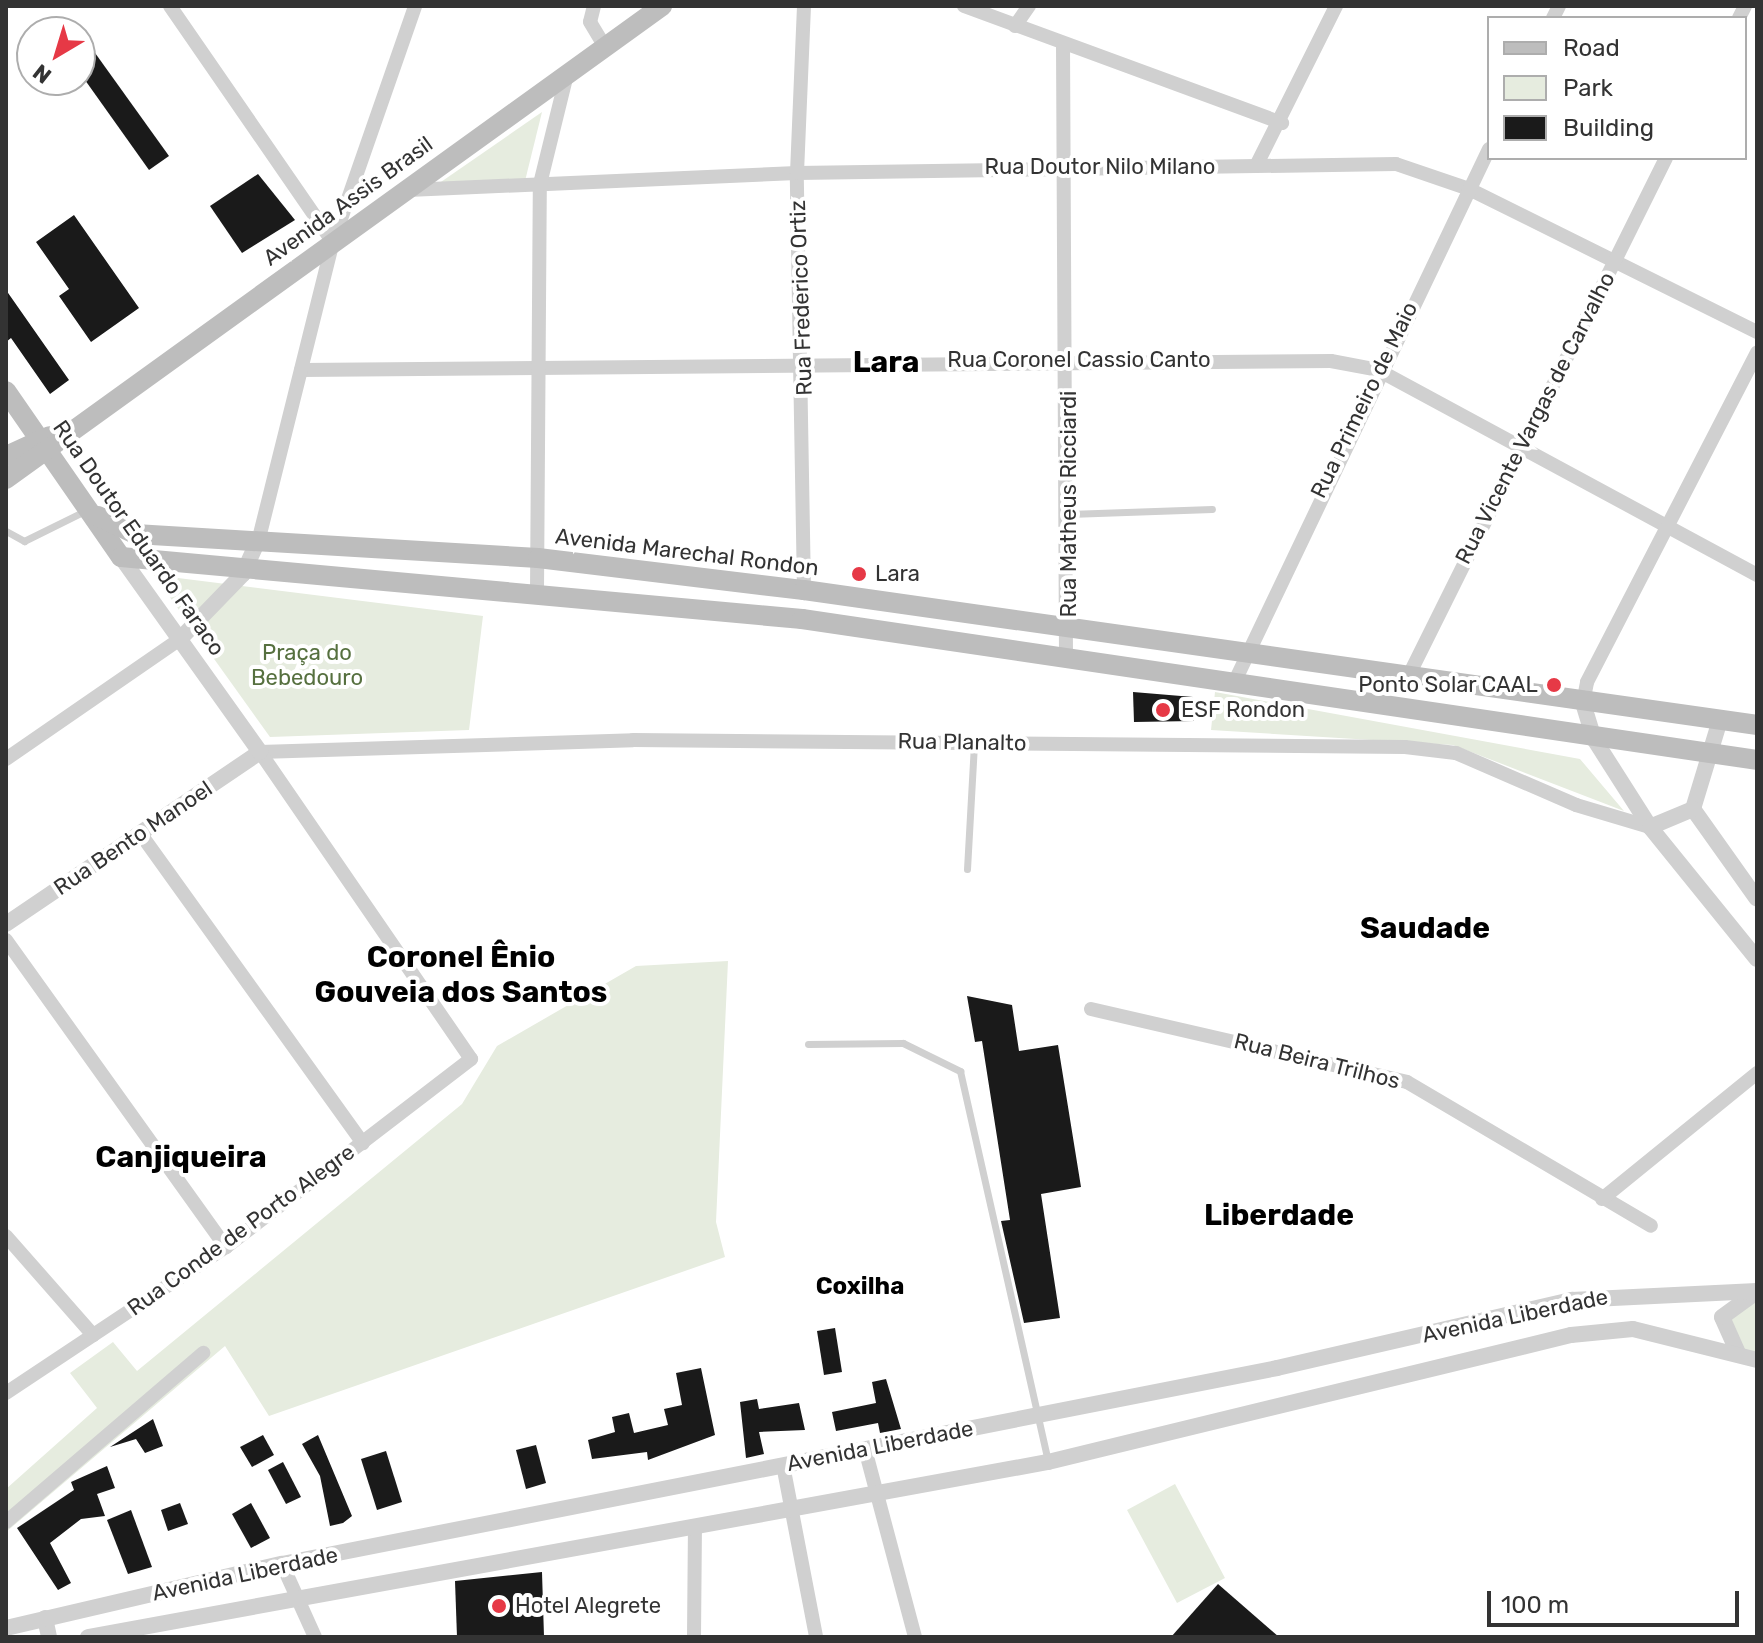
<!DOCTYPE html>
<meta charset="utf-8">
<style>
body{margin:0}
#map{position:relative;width:1763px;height:1643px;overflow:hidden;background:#fff;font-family:Rubik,sans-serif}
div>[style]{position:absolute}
.green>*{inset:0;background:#e6ecdf}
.building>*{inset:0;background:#1a1a1a}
.service>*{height:7px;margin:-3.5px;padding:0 3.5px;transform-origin:3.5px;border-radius:3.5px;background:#d0d0d0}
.minor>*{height:14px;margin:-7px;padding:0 7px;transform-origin:7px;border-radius:7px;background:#d0d0d0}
.tertiary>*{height:16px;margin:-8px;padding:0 8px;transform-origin:8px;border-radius:8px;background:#d0d0d0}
.secondary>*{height:20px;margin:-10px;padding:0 10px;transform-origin:10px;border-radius:10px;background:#bdbdbd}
.dots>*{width:22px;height:22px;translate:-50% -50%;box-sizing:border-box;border:4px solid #fff;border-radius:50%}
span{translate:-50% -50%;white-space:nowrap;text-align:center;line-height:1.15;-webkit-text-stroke:8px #fff;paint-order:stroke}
.street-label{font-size:22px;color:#333}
.poi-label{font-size:22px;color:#333}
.left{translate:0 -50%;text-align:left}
.right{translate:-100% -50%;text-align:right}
.park-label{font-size:22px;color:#56703f}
.neighbourhood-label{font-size:24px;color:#000;font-weight:700}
.district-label{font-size:30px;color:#000;font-weight:700}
.frame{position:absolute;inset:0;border:8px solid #333;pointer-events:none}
.legend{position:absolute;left:1487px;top:16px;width:260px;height:144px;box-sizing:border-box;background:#fff;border:2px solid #adadad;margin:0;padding:10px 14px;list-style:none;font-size:24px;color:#333}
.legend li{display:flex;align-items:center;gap:16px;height:40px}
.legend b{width:40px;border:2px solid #adadad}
.north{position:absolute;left:16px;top:16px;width:80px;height:80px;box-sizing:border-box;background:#fff;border:2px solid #adadad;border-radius:50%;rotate:218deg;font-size:22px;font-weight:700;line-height:32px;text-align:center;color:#333}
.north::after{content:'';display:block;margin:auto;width:28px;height:36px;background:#e63946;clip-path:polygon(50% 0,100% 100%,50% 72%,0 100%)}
.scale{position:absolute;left:1487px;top:1591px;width:252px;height:36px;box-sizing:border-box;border:4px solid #333;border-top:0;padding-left:10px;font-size:24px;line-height:28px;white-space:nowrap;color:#333;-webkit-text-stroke:6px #fff;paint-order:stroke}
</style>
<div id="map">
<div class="green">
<div style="clip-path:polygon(542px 112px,525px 181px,438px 184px)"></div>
<div style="clip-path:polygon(154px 575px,483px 616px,469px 730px,270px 737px)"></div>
<div style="clip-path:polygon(1215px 692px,1580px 759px,1624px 811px,1453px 745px,1211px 730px)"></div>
<div style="clip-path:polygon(728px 961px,716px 1222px,725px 1257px,269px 1416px,225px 1346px,6px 1532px,6px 1489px,97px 1408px,70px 1373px,113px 1342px,137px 1371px,462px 1104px,497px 1046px,636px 966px)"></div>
<div style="clip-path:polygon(1757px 1300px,1757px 1354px,1741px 1350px,1727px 1316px)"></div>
<div style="clip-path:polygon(1175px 1484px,1225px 1578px,1177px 1603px,1127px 1510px)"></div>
</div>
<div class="building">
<div style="clip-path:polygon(80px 32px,169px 156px,149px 170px,80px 73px)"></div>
<div style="clip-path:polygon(258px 174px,295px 220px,242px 253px,210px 206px)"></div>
<div style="clip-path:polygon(74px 215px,139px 308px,91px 342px,59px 296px,69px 289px,36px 242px)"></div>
<div style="clip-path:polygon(6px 290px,69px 380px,50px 394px,11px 338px,6px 342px)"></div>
<div style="clip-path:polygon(1133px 692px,1193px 697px,1194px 721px,1134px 722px)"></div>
<div style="clip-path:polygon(967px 996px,1012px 1005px,1019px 1051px,1058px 1045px,1081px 1187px,1041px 1194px,1060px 1318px,1024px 1323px,1001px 1221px,1010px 1220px,982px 1041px,975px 1042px)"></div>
<div style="clip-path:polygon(835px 1328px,842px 1372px,824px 1375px,817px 1331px)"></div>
<div style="clip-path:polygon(701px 1368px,715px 1435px,648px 1460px,647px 1452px,592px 1459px,588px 1440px,615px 1432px,612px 1417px,629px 1413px,634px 1433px,668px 1425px,664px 1409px,682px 1405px,676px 1373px)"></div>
<div style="clip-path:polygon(886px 1379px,901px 1429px,880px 1433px,878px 1423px,836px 1431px,832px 1412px,876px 1403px,872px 1382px)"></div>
<div style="clip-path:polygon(757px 1399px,759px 1409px,799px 1403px,805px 1430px,759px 1432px,764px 1454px,746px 1458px,740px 1402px)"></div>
<div style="clip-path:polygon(153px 1419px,163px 1446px,145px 1453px,136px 1439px,110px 1447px)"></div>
<div style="clip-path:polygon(263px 1435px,274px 1455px,252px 1467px,240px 1447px)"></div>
<div style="clip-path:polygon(318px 1435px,352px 1516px,343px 1523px,330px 1526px,320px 1476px,302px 1444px)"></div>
<div style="clip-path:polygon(536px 1445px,546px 1483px,526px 1489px,516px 1450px)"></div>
<div style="clip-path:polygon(386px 1451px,402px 1502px,377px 1510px,361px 1459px)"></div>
<div style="clip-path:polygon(283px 1462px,301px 1497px,286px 1504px,268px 1470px)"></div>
<div style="clip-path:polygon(107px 1466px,115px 1488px,97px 1494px,105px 1516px,81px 1519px,50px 1543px,71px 1583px,58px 1590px,17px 1528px,74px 1490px,71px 1482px)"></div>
<div style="clip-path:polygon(180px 1503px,188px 1524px,168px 1531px,161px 1510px)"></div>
<div style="clip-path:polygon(251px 1503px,270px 1538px,251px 1548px,232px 1514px)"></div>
<div style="clip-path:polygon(131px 1510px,152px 1567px,128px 1574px,107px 1520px)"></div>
<div style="clip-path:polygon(542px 1572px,544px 1637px,457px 1637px,455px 1581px)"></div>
<div style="clip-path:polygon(1218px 1584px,1279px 1637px,1171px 1637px)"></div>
</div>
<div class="service">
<div style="left:1069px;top:514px;width:143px;rotate:-2deg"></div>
<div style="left:6px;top:531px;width:21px;rotate:29deg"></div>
<div style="left:24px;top:541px;width:68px;rotate:-26.2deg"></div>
<div style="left:967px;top:869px;width:126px;rotate:-86.8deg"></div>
<div style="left:808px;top:1044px;width:95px;rotate:-0.6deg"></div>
<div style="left:903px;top:1043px;width:64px;rotate:26.2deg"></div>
<div style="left:960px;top:1071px;width:399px;rotate:77.3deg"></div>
</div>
<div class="minor">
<div style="left:170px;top:6px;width:287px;rotate:55.4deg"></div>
<div style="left:594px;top:6px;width:16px;rotate:104deg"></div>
<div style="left:590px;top:22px;width:29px;rotate:59deg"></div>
<div style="left:964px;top:6px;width:339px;rotate:20.2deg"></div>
<div style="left:1553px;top:18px;width:13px;rotate:-63deg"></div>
<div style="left:1739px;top:18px;width:13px;rotate:-63deg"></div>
<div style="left:1015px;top:26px;width:24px;rotate:-55deg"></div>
<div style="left:1063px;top:44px;width:614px;rotate:89.72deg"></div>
<div style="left:1256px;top:166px;width:179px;rotate:-63.4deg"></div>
<div style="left:408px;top:190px;width:389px;rotate:-2.5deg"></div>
<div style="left:797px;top:173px;width:599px;rotate:-0.86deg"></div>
<div style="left:1396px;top:164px;width:77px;rotate:18.9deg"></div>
<div style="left:1469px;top:189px;width:322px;rotate:26.4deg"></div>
<div style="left:301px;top:370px;width:1030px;rotate:-0.5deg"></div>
<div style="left:1331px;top:361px;width:48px;rotate:10.8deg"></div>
<div style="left:1378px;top:370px;width:431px;rotate:28.4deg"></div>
<div style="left:259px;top:538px;width:305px;rotate:-76deg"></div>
<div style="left:333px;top:242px;width:250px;rotate:-70.8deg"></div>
<div style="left:804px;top:590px;width:417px;rotate:-91deg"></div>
<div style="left:797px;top:173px;width:167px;rotate:-87.6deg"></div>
<div style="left:537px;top:591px;width:407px;rotate:-89.6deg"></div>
<div style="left:540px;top:184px;width:113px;rotate:-76.2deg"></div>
<div style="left:1407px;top:679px;width:582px;rotate:-63.57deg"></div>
<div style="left:1234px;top:683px;width:592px;rotate:-64.47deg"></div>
<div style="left:1583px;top:703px;width:21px;rotate:-79deg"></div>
<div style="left:1587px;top:682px;width:371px;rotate:-62.7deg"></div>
<div style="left:260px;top:752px;width:373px;rotate:-1.8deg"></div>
<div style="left:633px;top:740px;width:772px;rotate:0.52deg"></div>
<div style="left:1405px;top:747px;width:51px;rotate:6.7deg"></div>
<div style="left:1456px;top:753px;width:131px;rotate:23.4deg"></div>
<div style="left:1576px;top:805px;width:77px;rotate:16.6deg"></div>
<div style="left:6px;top:759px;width:211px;rotate:-34.6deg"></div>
<div style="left:140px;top:833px;width:382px;rotate:54.3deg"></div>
<div style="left:6px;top:940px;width:378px;rotate:54.4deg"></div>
<div style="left:1091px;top:1009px;width:324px;rotate:13deg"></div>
<div style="left:1407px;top:1082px;width:283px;rotate:30.5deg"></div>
<div style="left:1602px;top:1199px;width:200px;rotate:-39.1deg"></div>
<div style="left:6px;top:1236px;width:132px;rotate:48.7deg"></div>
<div style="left:6px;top:1393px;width:264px;rotate:-33.6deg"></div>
<div style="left:226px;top:1247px;width:309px;rotate:-37.5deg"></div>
<div style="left:471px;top:1059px;width:373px;rotate:-124.5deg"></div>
<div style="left:865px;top:1449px;width:195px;rotate:75.1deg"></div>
<div style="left:783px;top:1465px;width:175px;rotate:79.1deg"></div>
<div style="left:6px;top:1522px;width:260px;rotate:-40.6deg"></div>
<div style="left:282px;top:1564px;width:80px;rotate:65.7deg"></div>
<div style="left:694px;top:1637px;width:110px;rotate:-89.5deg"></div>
</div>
<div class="tertiary">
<div style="left:180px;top:639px;width:91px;rotate:-45.9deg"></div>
<div style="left:243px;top:574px;width:39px;rotate:-66deg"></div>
<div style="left:1583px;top:703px;width:38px;rotate:73deg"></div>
<div style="left:1594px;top:739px;width:104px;rotate:57.5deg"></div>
<div style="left:1650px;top:827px;width:170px;rotate:51deg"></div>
<div style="left:1720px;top:720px;width:93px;rotate:106.9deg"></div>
<div style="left:1693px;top:809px;width:110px;rotate:54.6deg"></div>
<div style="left:1650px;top:827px;width:47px;rotate:-22.7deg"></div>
<div style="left:6px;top:924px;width:307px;rotate:-34.1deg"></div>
<div style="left:260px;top:752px;width:239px;rotate:-125.5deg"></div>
<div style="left:1738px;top:1353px;width:39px;rotate:-114deg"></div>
<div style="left:1722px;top:1317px;width:37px;rotate:-36deg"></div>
<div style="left:45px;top:1618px;width:19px;rotate:78deg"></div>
<div style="left:6px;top:1628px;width:283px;rotate:-13.1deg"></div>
<div style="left:282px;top:1564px;width:1014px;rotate:-11.14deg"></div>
<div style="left:1277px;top:1368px;width:303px;rotate:-13deg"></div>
<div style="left:1572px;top:1300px;width:185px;rotate:-2.8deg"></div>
<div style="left:88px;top:1637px;width:976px;rotate:-10.33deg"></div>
<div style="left:1048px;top:1462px;width:538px;rotate:-13.65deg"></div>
<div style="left:1571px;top:1335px;width:62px;rotate:-5.5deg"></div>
<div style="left:1633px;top:1329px;width:128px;rotate:14deg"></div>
</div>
<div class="secondary">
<div style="left:6px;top:391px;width:202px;rotate:55.3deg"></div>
<div style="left:121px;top:557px;width:684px;rotate:5.2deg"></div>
<div style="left:802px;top:619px;width:965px;rotate:8.4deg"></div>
<div style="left:6px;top:456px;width:48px;rotate:-24.4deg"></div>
<div style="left:6px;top:479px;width:809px;rotate:-35.79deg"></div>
<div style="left:98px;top:516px;width:41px;rotate:25.9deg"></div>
<div style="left:135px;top:534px;width:404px;rotate:3.4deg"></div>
<div style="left:538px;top:558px;width:268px;rotate:6.9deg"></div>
<div style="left:804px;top:590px;width:963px;rotate:8.06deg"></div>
</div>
<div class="dots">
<div style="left:859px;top:574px;background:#e63946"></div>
<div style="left:1554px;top:685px;background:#e63946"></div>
<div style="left:1163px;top:710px;background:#e63946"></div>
<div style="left:499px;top:1606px;background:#e63946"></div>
</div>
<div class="street-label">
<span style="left:1100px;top:167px">Rua Doutor Nilo Milano</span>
<span style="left:348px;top:201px;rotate:-36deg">Avenida Assis Brasil</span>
<span style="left:801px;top:298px;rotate:-92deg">Rua Frederico Ortiz</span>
<span style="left:1079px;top:360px">Rua Coronel Cassio Canto</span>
<span style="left:1364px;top:400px;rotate:-64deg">Rua Primeiro de Maio</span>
<span style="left:1535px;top:418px;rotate:-63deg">Rua Vicente Vargas de Carvalho</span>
<span style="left:1069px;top:504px;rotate:-90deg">Rua Matheus Ricciardi</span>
<span style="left:139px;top:538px;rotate:55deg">Rua Doutor Eduardo Faraco</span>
<span style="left:687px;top:552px;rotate:7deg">Avenida Marechal Rondon</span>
<span style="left:962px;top:742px;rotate:1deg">Rua Planalto</span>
<span style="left:133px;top:838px;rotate:-34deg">Rua Bento Manoel</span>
<span style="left:1317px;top:1061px;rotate:14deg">Rua Beira Trilhos</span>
<span style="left:241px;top:1230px;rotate:-36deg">Rua Conde de Porto Alegre</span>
<span style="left:1515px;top:1316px;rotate:-12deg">Avenida Liberdade</span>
<span style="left:880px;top:1446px;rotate:-11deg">Avenida Liberdade</span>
<span style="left:245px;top:1574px;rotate:-12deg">Avenida Liberdade</span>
</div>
<div class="poi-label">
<span class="left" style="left:875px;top:574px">Lara</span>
<span class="right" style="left:1538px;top:685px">Ponto Solar CAAL</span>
<span class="left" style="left:1181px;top:710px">ESF Rondon</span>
<span class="left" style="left:515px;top:1606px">Hotel Alegrete</span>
</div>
<div class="park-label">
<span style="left:307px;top:665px">Praça do<br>Bebedouro</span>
</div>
<div class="neighbourhood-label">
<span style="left:860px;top:1287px">Coxilha</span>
</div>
<div class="district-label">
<span style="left:886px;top:362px">Lara</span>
<span style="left:1425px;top:928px">Saudade</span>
<span style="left:461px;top:974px">Coronel Ênio<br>Gouveia dos Santos</span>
<span style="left:181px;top:1157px">Canjiqueira</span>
<span style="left:1279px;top:1215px">Liberdade</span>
</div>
<div class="frame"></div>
<ul class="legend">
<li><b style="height:10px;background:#bdbdbd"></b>Road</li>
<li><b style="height:22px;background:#e6ecdf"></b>Park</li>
<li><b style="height:22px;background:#1a1a1a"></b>Building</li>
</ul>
<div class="north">N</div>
<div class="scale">100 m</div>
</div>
